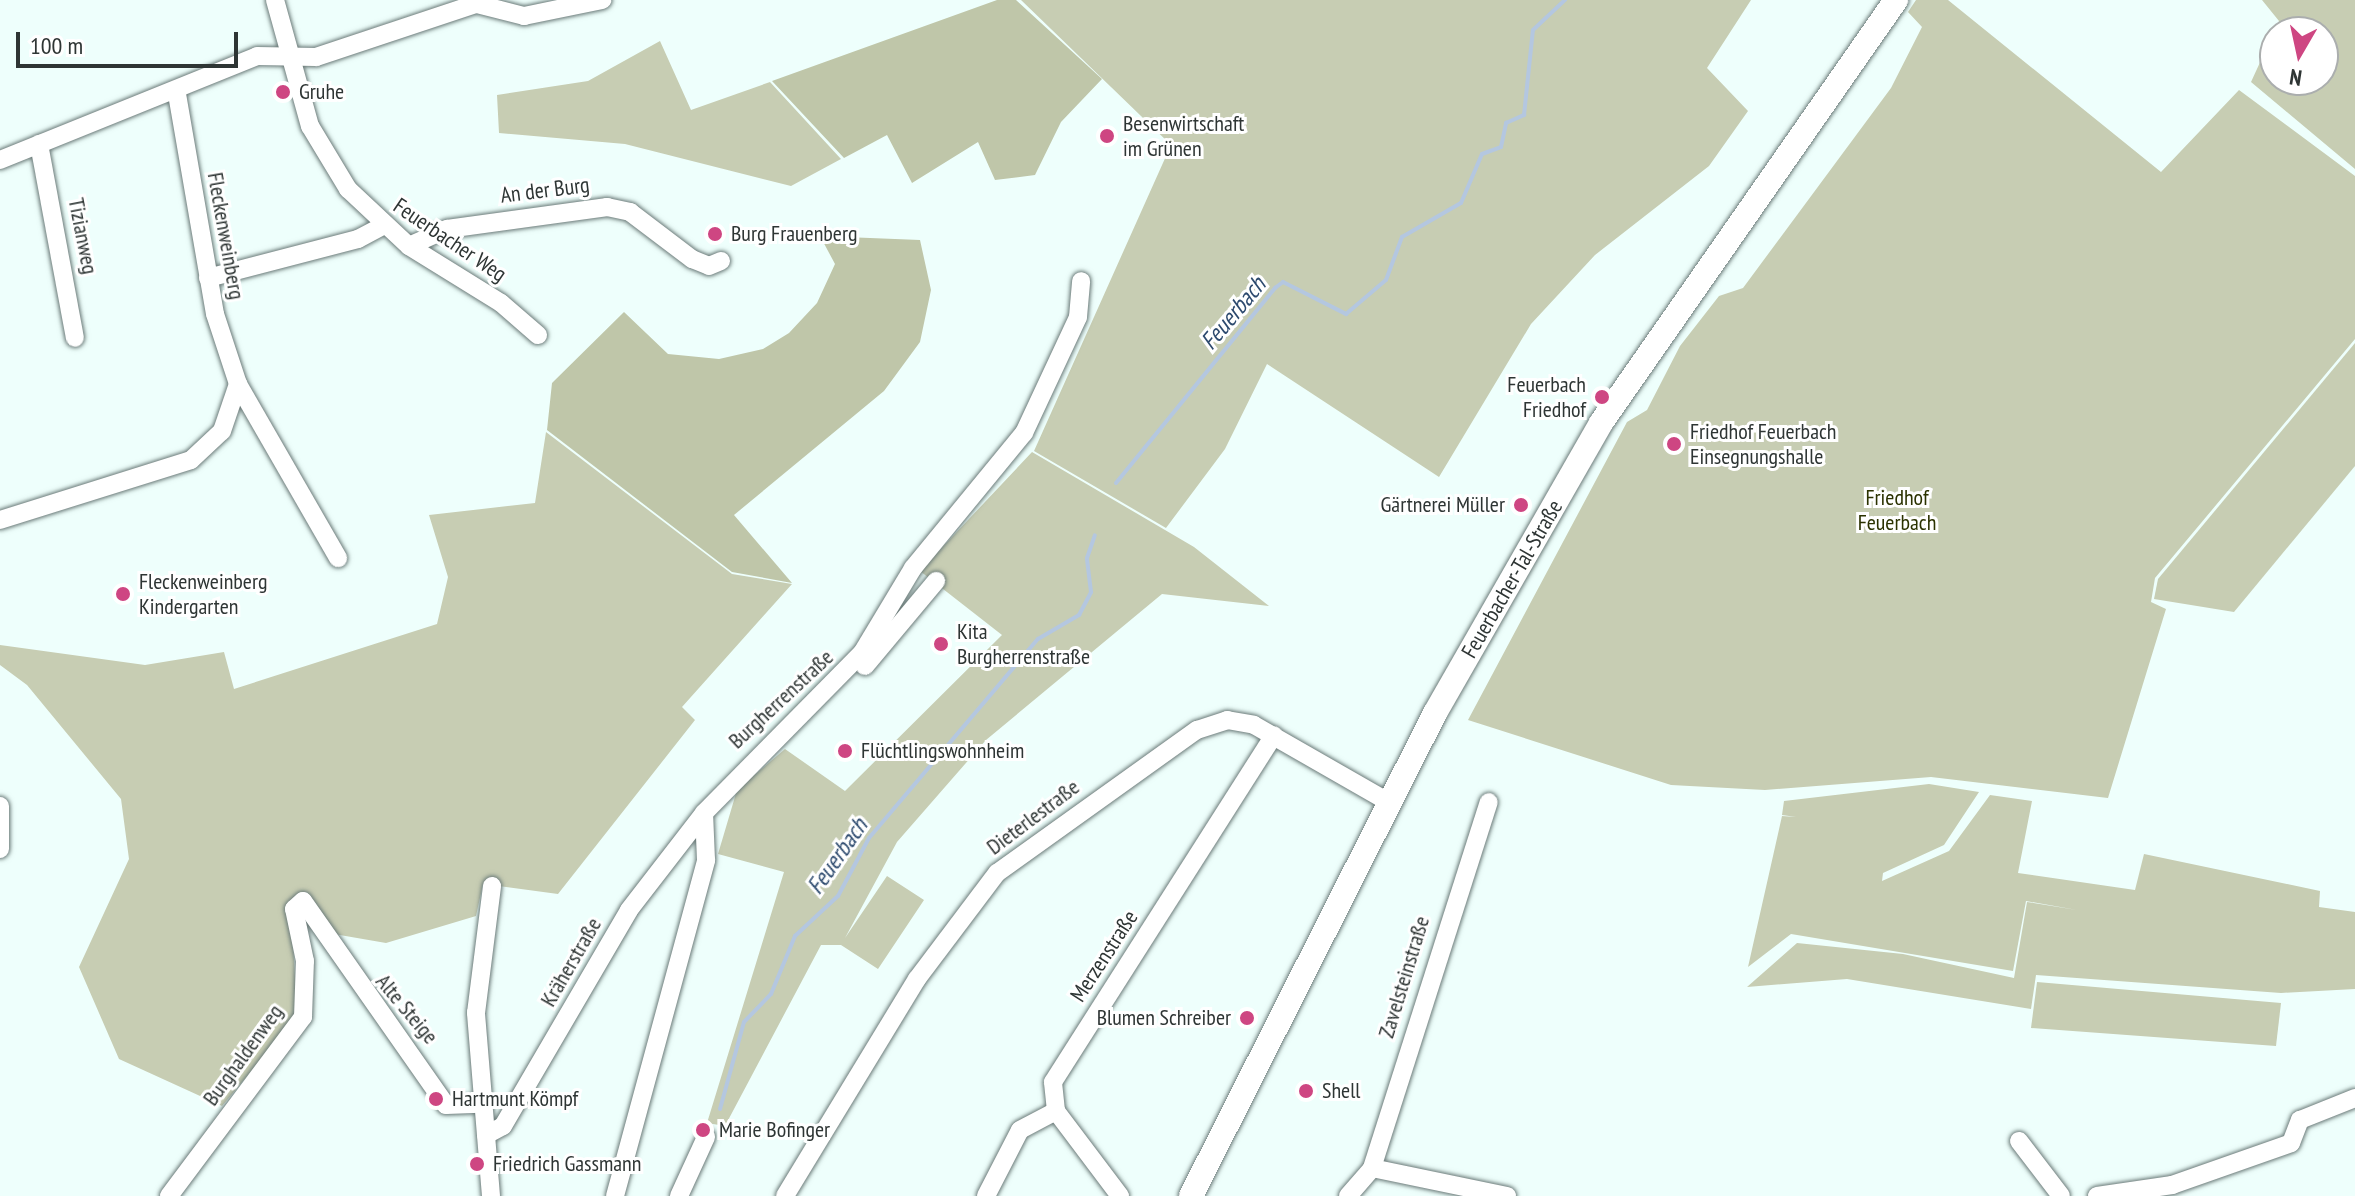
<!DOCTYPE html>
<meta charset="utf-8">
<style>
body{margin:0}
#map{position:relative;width:2355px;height:1196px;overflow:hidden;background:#eefffc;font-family:"PT Sans Narrow",sans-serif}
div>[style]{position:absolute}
.green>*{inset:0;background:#c7cdb3}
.forest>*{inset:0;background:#bfc6a9}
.stream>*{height:4px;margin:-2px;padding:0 2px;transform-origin:2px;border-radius:2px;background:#b4c7e0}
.roads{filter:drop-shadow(0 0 2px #6b7b79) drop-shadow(0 0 2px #6b7b79)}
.street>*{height:18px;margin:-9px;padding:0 9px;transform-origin:9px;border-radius:9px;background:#fff}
.secondary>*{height:24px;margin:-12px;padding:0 12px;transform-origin:12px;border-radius:12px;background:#fff}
.dots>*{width:22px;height:22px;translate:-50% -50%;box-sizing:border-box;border:4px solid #fff;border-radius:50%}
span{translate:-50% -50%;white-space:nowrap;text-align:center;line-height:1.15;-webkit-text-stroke:6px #fff;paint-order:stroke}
.poi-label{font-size:22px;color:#2e3534}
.left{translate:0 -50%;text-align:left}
.right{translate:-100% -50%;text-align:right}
.street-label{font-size:22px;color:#2e3534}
.park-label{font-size:22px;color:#2b3200}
.water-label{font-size:24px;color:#2d4a6e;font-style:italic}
.north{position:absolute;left:2259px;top:16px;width:80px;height:80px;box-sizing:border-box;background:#fff;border:2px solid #abaeae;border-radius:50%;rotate:189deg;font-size:22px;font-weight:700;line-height:32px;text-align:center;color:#2e3534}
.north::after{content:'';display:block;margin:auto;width:28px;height:36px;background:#ce4682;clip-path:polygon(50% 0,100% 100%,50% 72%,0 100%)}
.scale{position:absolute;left:16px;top:32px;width:222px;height:36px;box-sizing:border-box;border:4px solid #2e3534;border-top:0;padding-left:10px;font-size:24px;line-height:28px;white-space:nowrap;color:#2e3534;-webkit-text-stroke:6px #fff;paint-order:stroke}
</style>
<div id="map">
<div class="green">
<div style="clip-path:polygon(1021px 0,1751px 0,1707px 68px,1748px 111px,1709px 166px,1595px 255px,1531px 324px,1439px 477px,1267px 364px,1225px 449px,1166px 528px,1034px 451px,1171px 145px)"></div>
<div style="clip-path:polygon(1916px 0,1948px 0,2161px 172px,2239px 90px,2355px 176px,2355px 339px,2155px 578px,2151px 602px,2166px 609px,2108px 798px,1931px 777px,1765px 790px,1671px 785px,1468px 720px,1627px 422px,1647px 410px,1680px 346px,1719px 296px,1743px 288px,1891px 88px,1922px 27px,1908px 12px)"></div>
<div style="clip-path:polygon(evenodd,2262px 0,2355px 0,2355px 169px,2251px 82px,2279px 21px,2262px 0,2275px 32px,2323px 32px,2323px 80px,2275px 80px,2275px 32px)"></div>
<div style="clip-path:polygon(660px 41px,691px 110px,770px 82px,841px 159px,791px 186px,625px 144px,499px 133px,497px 95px,588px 81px)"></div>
<div style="clip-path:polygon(2355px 343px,2355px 466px,2234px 612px,2154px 599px,2158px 579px)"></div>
<div style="clip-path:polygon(546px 432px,732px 574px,792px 584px,682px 707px,695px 720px,558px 894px,483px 884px,476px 916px,386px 943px,334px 934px,307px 892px,291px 904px,297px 1016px,222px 1106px,119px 1059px,79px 967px,129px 859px,121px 799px,27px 685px,0 665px,0 645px,145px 665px,224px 652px,234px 689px,437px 624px,448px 577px,429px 515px,535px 503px)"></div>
<div style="clip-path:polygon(1032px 452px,1194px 547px,1269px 606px,1162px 594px,986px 740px,897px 842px,845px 938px,887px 876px,924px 900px,878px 969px,841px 945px,821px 945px,725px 1126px,707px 1123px,784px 872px,718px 854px,737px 790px,785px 749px,845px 791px,1002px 635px,920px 571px)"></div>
<div style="clip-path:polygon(1929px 784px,1979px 792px,1944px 845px,1883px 873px,1882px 881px,1949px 851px,1990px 795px,2032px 801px,2018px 873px,2135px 890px,2144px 854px,2320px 891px,2319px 907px,2355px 912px,2355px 989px,2281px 993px,2036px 975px,2031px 1009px,1847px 979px,1747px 987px,1797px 943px,1903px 954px,2014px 978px,2027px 902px,2077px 910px,2026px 901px,2013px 971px,1791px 934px,1748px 967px,1782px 816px,1796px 817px,1782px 815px,1784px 801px)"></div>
<div style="clip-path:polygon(2037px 982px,2281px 1003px,2276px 1046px,2031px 1028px)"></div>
</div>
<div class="forest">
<div style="clip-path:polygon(997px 0,1016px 0,1102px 79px,1061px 122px,1035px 175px,995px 180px,978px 142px,912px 183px,887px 135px,844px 158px,772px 81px)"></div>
<div style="clip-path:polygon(820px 236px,920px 240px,931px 290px,920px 342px,884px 391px,734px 515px,792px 583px,732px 572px,547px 430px,552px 383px,624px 312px,668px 354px,719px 359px,763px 349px,789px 333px,817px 303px,835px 264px)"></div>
</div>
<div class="stream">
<div style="left:1116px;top:483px;width:252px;rotate:-50.8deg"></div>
<div style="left:1275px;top:288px;width:10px;rotate:-37deg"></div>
<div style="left:1283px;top:282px;width:71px;rotate:26.9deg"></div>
<div style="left:1346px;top:314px;width:52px;rotate:-40.4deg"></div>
<div style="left:1386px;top:280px;width:46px;rotate:-69.6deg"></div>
<div style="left:1402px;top:237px;width:68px;rotate:-30deg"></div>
<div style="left:1461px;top:203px;width:53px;rotate:-66.8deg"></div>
<div style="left:1482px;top:154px;width:20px;rotate:-20deg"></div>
<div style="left:1501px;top:147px;width:25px;rotate:-78deg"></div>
<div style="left:1506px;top:123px;width:20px;rotate:-24deg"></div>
<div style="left:1524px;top:115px;width:85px;rotate:-84deg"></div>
<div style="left:1533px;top:30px;width:44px;rotate:-43.2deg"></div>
<div style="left:720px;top:1109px;width:90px;rotate:-74.6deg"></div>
<div style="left:744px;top:1022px;width:39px;rotate:-46deg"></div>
<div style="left:771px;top:994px;width:63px;rotate:-67.5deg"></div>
<div style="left:795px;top:936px;width:59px;rotate:-42.9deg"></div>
<div style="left:838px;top:896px;width:66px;rotate:-61.9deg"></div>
<div style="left:869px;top:838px;width:261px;rotate:-49.7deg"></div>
<div style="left:1038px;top:639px;width:48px;rotate:-30.3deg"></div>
<div style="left:1079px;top:615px;width:26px;rotate:-62deg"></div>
<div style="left:1091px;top:592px;width:34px;rotate:-97deg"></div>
<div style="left:1087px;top:558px;width:24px;rotate:-71deg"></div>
</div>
<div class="roads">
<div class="street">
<div style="left:275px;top:0;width:131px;rotate:74.5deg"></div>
<div style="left:310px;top:126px;width:74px;rotate:58.9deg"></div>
<div style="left:348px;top:189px;width:83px;rotate:43.1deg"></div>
<div style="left:409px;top:246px;width:108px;rotate:31.8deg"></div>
<div style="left:501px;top:303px;width:49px;rotate:40.9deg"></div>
<div style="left:477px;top:4px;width:49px;rotate:14.3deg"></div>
<div style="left:524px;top:16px;width:80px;rotate:-11.6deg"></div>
<div style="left:177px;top:94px;width:223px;rotate:80.2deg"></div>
<div style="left:215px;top:314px;width:74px;rotate:71.8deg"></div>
<div style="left:238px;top:384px;width:201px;rotate:60.1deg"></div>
<div style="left:39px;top:144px;width:197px;rotate:79.5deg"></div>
<div style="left:0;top:160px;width:277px;rotate:-22deg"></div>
<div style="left:257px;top:56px;width:59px;rotate:1deg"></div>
<div style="left:316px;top:57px;width:180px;rotate:-18.4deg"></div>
<div style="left:409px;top:246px;width:42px;rotate:-24.1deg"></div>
<div style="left:447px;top:229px;width:162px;rotate:-7.8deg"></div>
<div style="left:607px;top:207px;width:24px;rotate:12deg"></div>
<div style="left:630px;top:212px;width:78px;rotate:37.2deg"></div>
<div style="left:692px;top:259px;width:18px;rotate:22deg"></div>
<div style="left:709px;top:266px;width:13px;rotate:-23deg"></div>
<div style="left:208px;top:278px;width:155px;rotate:-14.6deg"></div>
<div style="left:358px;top:239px;width:27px;rotate:-28deg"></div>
<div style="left:0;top:520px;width:200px;rotate:-17.4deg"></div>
<div style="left:191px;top:460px;width:42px;rotate:-43.1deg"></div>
<div style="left:222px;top:431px;width:50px;rotate:-71.2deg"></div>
<div style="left:865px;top:666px;width:111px;rotate:-50.1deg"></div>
<div style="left:0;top:806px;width:43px;rotate:90deg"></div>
<div style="left:486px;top:1135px;width:19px;rotate:-28deg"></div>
<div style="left:503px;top:1126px;width:250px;rotate:-59.7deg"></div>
<div style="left:629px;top:910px;width:123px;rotate:-52.3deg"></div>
<div style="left:2019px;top:1141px;width:69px;rotate:52.6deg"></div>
<div style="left:1372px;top:1168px;width:384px;rotate:-72.3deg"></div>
<div style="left:169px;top:1196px;width:224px;rotate:-53.2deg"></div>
<div style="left:303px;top:1017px;width:56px;rotate:-88deg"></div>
<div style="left:305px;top:961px;width:53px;rotate:-101.9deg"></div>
<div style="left:294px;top:909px;width:12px;rotate:-42deg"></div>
<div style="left:303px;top:901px;width:249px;rotate:55deg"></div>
<div style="left:446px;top:1105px;width:34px;rotate:-2deg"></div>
<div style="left:491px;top:1196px;width:184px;rotate:-94.7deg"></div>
<div style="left:476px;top:1013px;width:128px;rotate:-82.8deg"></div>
<div style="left:615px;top:1196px;width:348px;rotate:-74.8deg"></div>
<div style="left:706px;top:860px;width:47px;rotate:-92.4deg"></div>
<div style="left:704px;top:813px;width:225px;rotate:-45.4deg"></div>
<div style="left:862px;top:653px;width:99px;rotate:-59deg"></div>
<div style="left:913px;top:568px;width:175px;rotate:-50.6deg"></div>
<div style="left:1024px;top:433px;width:128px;rotate:-65deg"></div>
<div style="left:1078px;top:317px;width:36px;rotate:-85deg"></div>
<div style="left:679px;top:1196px;width:65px;rotate:-65.4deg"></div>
<div style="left:785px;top:1196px;width:254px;rotate:-58.7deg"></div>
<div style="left:917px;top:979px;width:133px;rotate:-53deg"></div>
<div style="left:997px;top:873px;width:246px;rotate:-35.6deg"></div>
<div style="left:1197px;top:730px;width:32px;rotate:-18deg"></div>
<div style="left:1227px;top:720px;width:27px;rotate:10deg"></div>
<div style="left:1254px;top:725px;width:159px;rotate:29.8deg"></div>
<div style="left:986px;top:1196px;width:74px;rotate:-62.7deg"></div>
<div style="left:1020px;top:1130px;width:41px;rotate:-27.8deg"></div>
<div style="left:1120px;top:1196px;width:106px;rotate:-127deg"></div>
<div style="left:1056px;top:1111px;width:29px;rotate:-96deg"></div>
<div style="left:1053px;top:1082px;width:411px;rotate:-57.5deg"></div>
<div style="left:1348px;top:1196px;width:37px;rotate:-49deg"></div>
<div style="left:1372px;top:1168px;width:138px;rotate:11.7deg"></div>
<div style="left:2097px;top:1196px;width:76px;rotate:-8.3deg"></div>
<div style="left:2172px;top:1185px;width:126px;rotate:-19.4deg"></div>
<div style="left:2291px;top:1143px;width:25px;rotate:-69deg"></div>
<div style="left:2300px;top:1120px;width:59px;rotate:-21.8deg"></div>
</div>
<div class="secondary">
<div style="left:1191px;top:1196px;width:541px;rotate:-63.2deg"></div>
<div style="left:1435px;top:713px;width:334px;rotate:-60.2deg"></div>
<div style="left:1601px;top:423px;width:516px;rotate:-55.11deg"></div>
</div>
</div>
<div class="dots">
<div style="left:283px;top:92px;background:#ce4682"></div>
<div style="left:1107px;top:136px;background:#ce4682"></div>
<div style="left:715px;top:234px;background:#ce4682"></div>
<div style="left:1602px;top:397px;background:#ce4682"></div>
<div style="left:1674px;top:444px;background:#ce4682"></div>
<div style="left:1521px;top:505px;background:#ce4682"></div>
<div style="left:123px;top:594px;background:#ce4682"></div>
<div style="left:941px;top:644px;background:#ce4682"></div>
<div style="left:845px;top:751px;background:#ce4682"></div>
<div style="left:1247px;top:1018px;background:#ce4682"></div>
<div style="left:1306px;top:1091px;background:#ce4682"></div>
<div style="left:436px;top:1099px;background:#ce4682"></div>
<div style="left:703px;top:1130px;background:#ce4682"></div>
<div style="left:477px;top:1164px;background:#ce4682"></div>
</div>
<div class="poi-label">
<span class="left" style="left:299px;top:92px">Gruhe</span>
<span class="left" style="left:1123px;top:136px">Besenwirtschaft<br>im Grünen</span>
<span class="left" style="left:731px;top:234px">Burg Frauenberg</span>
<span class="right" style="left:1586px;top:397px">Feuerbach<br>Friedhof</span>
<span class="left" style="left:1690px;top:444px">Friedhof Feuerbach<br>Einsegnungshalle</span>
<span class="right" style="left:1505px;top:505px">Gärtnerei Müller</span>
<span class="left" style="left:139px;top:594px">Fleckenweinberg<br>Kindergarten</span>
<span class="left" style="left:957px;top:644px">Kita<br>Burgherrenstraße</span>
<span class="left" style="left:861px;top:751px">Flüchtlingswohnheim</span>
<span class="right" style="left:1231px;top:1018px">Blumen Schreiber</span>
<span class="left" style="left:1322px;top:1091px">Shell</span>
<span class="left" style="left:452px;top:1099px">Hartmunt Kömpf</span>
<span class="left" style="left:719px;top:1130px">Marie Bofinger</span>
<span class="left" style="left:493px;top:1164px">Friedrich Gassmann</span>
</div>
<div class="street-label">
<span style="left:545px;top:190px;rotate:-7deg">An der Burg</span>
<span style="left:83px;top:236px;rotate:79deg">Tizianweg</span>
<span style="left:226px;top:236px;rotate:80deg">Fleckenweinberg</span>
<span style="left:450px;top:240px;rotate:34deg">Feuerbacher Weg</span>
<span style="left:1512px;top:579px;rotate:-60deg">Feuerbacher-Tal-Straße</span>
<span style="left:781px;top:699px;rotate:-43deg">Burgherrenstraße</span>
<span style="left:1033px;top:817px;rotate:-37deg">Dieterlestraße</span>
<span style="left:1104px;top:956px;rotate:-57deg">Merzenstraße</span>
<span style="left:571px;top:962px;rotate:-60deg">Kräherstraße</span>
<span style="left:1404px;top:977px;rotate:-73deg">Zavelsteinstraße</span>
<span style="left:407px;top:1009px;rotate:50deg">Alte Steige</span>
<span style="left:243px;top:1055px;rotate:-54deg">Burghaldenweg</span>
</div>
<div class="park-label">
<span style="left:1897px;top:510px">Friedhof<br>Feuerbach</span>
</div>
<div class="water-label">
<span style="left:1233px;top:313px;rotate:-50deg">Feuerbach</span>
<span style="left:837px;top:856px;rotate:-55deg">Feuerbach</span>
</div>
<div class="north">N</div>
<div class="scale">100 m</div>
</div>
